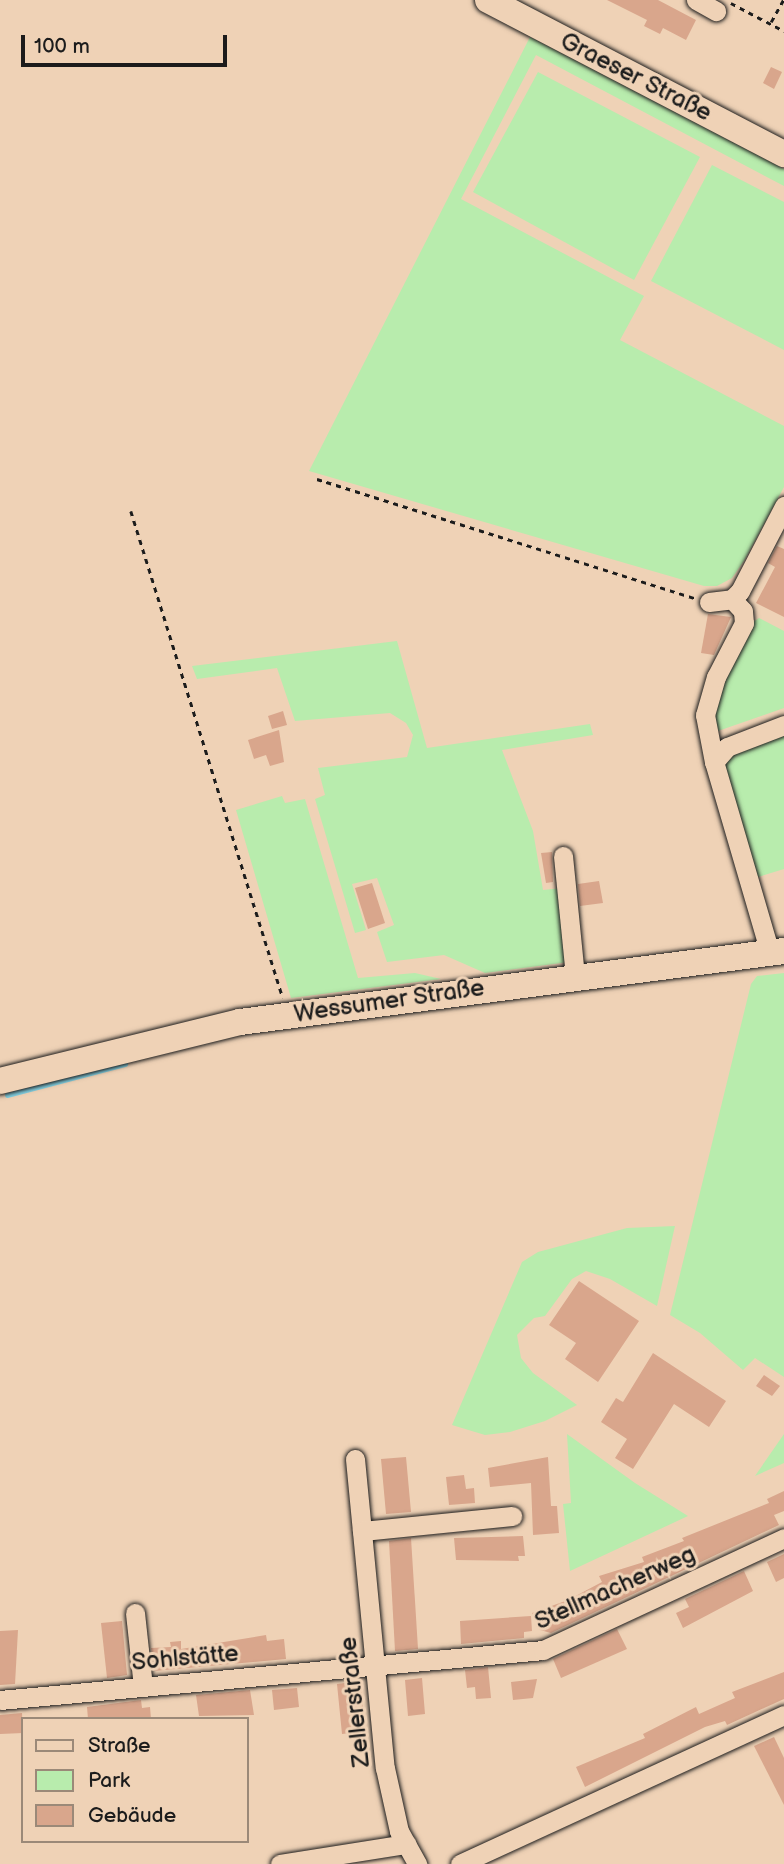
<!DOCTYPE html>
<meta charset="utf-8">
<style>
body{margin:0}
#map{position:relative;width:784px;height:1864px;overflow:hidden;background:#efd2b6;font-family:"Balsamiq Sans",sans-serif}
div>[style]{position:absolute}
.green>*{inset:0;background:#b8ecad}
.stream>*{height:4.5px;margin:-2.25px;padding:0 2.25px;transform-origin:2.25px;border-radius:2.25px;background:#85d3e4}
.building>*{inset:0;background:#d9a68c}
.path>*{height:2.5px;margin-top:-1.25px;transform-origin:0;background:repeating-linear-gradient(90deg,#1c1c1c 0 5px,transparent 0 10px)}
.roads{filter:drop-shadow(0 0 2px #1c1c1c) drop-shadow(0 0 2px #1c1c1c)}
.minor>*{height:19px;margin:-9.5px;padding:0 9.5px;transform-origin:9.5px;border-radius:9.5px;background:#efd2b6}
.major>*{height:26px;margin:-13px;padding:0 13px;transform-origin:13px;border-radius:13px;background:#efd2b6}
span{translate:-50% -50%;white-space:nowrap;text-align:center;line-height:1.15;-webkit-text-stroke:6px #efd2b6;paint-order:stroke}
.street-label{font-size:24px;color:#1c1c1c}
.legend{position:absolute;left:21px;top:1717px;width:228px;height:126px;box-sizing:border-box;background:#efd2b6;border:2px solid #9b8978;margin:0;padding:9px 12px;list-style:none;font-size:21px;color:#1c1c1c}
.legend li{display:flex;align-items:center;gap:14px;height:35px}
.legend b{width:35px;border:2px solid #9b8978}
.scale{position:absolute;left:21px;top:35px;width:206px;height:32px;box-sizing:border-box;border:4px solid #1c1c1c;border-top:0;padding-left:9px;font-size:21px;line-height:24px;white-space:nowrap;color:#1c1c1c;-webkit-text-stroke:5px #efd2b6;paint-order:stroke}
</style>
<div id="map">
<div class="green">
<div style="clip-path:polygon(530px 37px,784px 169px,784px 186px,536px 55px,461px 199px,644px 296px,620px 340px,784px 426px,784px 487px,744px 561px,732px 578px,717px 586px,704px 586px,309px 471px)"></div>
<div style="clip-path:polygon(538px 72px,700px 157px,634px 280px,473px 192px)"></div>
<div style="clip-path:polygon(712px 165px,784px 202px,784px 350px,651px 281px)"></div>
<div style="clip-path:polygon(759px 618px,784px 631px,784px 708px,718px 731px,713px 712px,718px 691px,753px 622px)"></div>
<div style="clip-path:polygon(397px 641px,427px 748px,590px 724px,593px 735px,502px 750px,533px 831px,543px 890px,562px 888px,569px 962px,485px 973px,444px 955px,387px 962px,377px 932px,394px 925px,377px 878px,352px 884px,366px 930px,355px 933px,315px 799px,325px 795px,318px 768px,407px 757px,413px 735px,406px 723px,390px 713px,295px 721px,277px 668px,197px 679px,192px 666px)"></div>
<div style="clip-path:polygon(784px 733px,784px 869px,755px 878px,722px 760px,726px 755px)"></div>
<div style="clip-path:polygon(282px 796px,285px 803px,305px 799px,358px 978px,415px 973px,441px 979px,291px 998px,236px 810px)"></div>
<div style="clip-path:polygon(784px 973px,784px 1377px,755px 1358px,743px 1370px,700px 1333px,670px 1315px,751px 984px,757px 976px)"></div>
<div style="clip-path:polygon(675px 1226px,657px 1306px,610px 1279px,586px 1271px,572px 1279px,545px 1316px,534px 1318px,517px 1335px,521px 1358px,533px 1373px,577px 1405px,545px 1421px,510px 1432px,485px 1435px,452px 1425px,522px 1262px,538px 1252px,627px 1228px)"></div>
<div style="clip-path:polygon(567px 1434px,635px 1483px,688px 1516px,570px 1571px,563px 1504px,571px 1503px)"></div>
<div style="clip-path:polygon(784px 1434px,784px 1463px,755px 1476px)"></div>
</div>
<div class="stream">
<div style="left:7px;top:1095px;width:122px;rotate:-14.7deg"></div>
</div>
<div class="building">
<div style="clip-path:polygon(607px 0,658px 0,696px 20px,686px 40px,663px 28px,660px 34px,644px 26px,647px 20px)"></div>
<div style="clip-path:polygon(771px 67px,782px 72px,774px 89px,763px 83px)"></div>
<div style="clip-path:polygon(777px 546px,784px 549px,784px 617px,756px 603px,775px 567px,768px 563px)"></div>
<div style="clip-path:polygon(708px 614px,731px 617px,714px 655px,701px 653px)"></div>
<div style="clip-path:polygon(283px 711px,287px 725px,272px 729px,268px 716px)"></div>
<div style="clip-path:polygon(279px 730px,284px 762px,270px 766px,266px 755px,254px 759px,248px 740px)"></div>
<div style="clip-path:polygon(552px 852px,553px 882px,546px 883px,541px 853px)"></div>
<div style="clip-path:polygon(599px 881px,603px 903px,580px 906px,578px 884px)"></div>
<div style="clip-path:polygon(372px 883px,385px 923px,368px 929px,355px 888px)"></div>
<div style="clip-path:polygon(579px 1281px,639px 1321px,598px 1382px,565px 1359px,576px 1343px,549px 1325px)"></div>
<div style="clip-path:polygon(653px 1353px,726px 1401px,709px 1427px,674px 1404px,633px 1469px,615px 1458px,627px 1439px,601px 1422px,616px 1398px,623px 1402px)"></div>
<div style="clip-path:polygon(764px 1375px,780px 1386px,772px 1396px,756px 1386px)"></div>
<div style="clip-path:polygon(406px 1457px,411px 1512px,386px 1514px,381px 1459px)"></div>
<div style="clip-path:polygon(548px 1457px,551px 1506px,557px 1506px,559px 1533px,533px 1535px,531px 1483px,490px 1487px,488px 1468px)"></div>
<div style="clip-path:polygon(464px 1475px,466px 1489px,474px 1488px,475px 1503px,449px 1505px,446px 1477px)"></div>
<div style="clip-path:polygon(784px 1491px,784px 1511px,774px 1515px,779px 1525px,551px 1633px,540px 1630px,532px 1613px,568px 1600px,602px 1582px,599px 1576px,644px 1562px,642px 1557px,684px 1541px,682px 1538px,769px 1503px,767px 1499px)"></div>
<div style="clip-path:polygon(523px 1536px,525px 1556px,518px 1556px,519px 1561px,456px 1560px,454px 1538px)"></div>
<div style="clip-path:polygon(411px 1538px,418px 1649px,395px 1651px,389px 1541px)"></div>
<div style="clip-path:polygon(784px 1554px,784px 1578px,776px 1582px,767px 1562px)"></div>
<div style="clip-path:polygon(744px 1571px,753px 1591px,683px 1628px,676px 1613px,689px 1607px,685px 1599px)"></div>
<div style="clip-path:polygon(531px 1616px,532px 1631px,524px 1632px,524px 1638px,461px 1644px,460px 1621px)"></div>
<div style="clip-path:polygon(122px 1621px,127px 1675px,107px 1678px,101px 1623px)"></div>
<div style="clip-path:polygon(617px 1629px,627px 1649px,561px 1678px,553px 1659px)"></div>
<div style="clip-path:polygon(18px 1630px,15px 1684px,0 1685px,0 1631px)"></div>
<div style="clip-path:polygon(266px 1635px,267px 1641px,284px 1639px,286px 1659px,154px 1671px,151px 1648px,171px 1647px,170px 1642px,181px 1641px,181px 1649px)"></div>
<div style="clip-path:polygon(488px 1667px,491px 1698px,476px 1699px,475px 1687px,467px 1688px,465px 1670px)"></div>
<div style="clip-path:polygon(784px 1672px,784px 1699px,727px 1725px,725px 1721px,705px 1727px,585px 1787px,576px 1767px,645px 1738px,643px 1734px,696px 1707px,699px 1714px,735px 1698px,732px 1692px)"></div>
<div style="clip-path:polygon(422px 1678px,425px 1714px,408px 1716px,405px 1680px)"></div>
<div style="clip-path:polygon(537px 1679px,533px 1698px,513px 1700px,511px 1682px)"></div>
<div style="clip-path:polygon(361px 1681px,364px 1720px,358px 1721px,359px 1732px,342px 1734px,337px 1684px)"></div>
<div style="clip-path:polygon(297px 1688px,299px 1707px,274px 1710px,272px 1690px)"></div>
<div style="clip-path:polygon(250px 1690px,254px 1715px,199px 1716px,196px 1695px)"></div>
<div style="clip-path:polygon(141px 1700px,142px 1708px,150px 1707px,151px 1719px,88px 1719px,87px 1707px)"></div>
<div style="clip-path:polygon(22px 1713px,23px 1733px,0 1734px,0 1715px)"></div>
<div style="clip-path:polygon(774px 1737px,784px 1758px,784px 1805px,754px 1746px)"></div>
</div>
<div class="path">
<div style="left:731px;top:3px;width:60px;rotate:27.8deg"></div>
<div style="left:771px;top:22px;width:25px;rotate:-61deg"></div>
<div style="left:317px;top:479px;width:396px;rotate:17.5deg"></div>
<div style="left:131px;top:511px;width:510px;rotate:72.67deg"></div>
</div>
<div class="roads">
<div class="minor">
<div style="left:696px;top:0;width:23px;rotate:29deg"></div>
<div style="left:709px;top:602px;width:23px;rotate:-7deg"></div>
<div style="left:732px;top:599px;width:11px;rotate:-45deg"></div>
<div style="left:740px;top:591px;width:96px;rotate:-62.6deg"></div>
<div style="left:714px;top:762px;width:48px;rotate:-100.8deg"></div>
<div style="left:705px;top:715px;width:40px;rotate:-74deg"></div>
<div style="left:716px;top:677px;width:61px;rotate:-62.6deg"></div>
<div style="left:744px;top:623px;width:12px;rotate:-95deg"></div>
<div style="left:743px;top:611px;width:16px;rotate:-133deg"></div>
<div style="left:563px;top:856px;width:122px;rotate:84.3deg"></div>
<div style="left:770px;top:953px;width:199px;rotate:-106.3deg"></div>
<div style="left:714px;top:762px;width:20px;rotate:-49deg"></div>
<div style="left:727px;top:747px;width:61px;rotate:-21.1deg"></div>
<div style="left:355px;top:1459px;width:310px;rotate:84.5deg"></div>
<div style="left:385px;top:1768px;width:65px;rotate:77.5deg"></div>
<div style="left:399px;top:1831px;width:38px;rotate:61deg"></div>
<div style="left:362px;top:1531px;width:151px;rotate:-5.7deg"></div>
<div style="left:135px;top:1613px;width:74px;rotate:83.8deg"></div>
<div style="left:0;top:1700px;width:545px;rotate:-5.26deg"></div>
<div style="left:543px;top:1650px;width:266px;rotate:-24.9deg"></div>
<div style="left:280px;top:1864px;width:128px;rotate:-9deg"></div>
<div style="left:460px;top:1864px;width:357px;rotate:-24.7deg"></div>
</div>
<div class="major">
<div style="left:488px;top:0;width:334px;rotate:27.5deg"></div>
<div style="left:0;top:1081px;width:247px;rotate:-13.8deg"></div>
<div style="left:240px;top:1022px;width:549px;rotate:-7.44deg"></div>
</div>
</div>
<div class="street-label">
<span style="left:636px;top:77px;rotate:27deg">Graeser Straße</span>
<span style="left:389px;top:1001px;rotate:-8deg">Wessumer Straße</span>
<span style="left:615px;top:1588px;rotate:-24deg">Stellmacherweg</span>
<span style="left:185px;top:1658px;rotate:-5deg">Sohlstätte</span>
<span style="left:355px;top:1702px;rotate:-96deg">Zellerstraße</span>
</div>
<ul class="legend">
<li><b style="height:9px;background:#efd2b6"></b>Straße</li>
<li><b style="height:19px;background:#b8ecad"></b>Park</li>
<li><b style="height:19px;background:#d9a68c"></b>Gebäude</li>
</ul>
<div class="scale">100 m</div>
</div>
